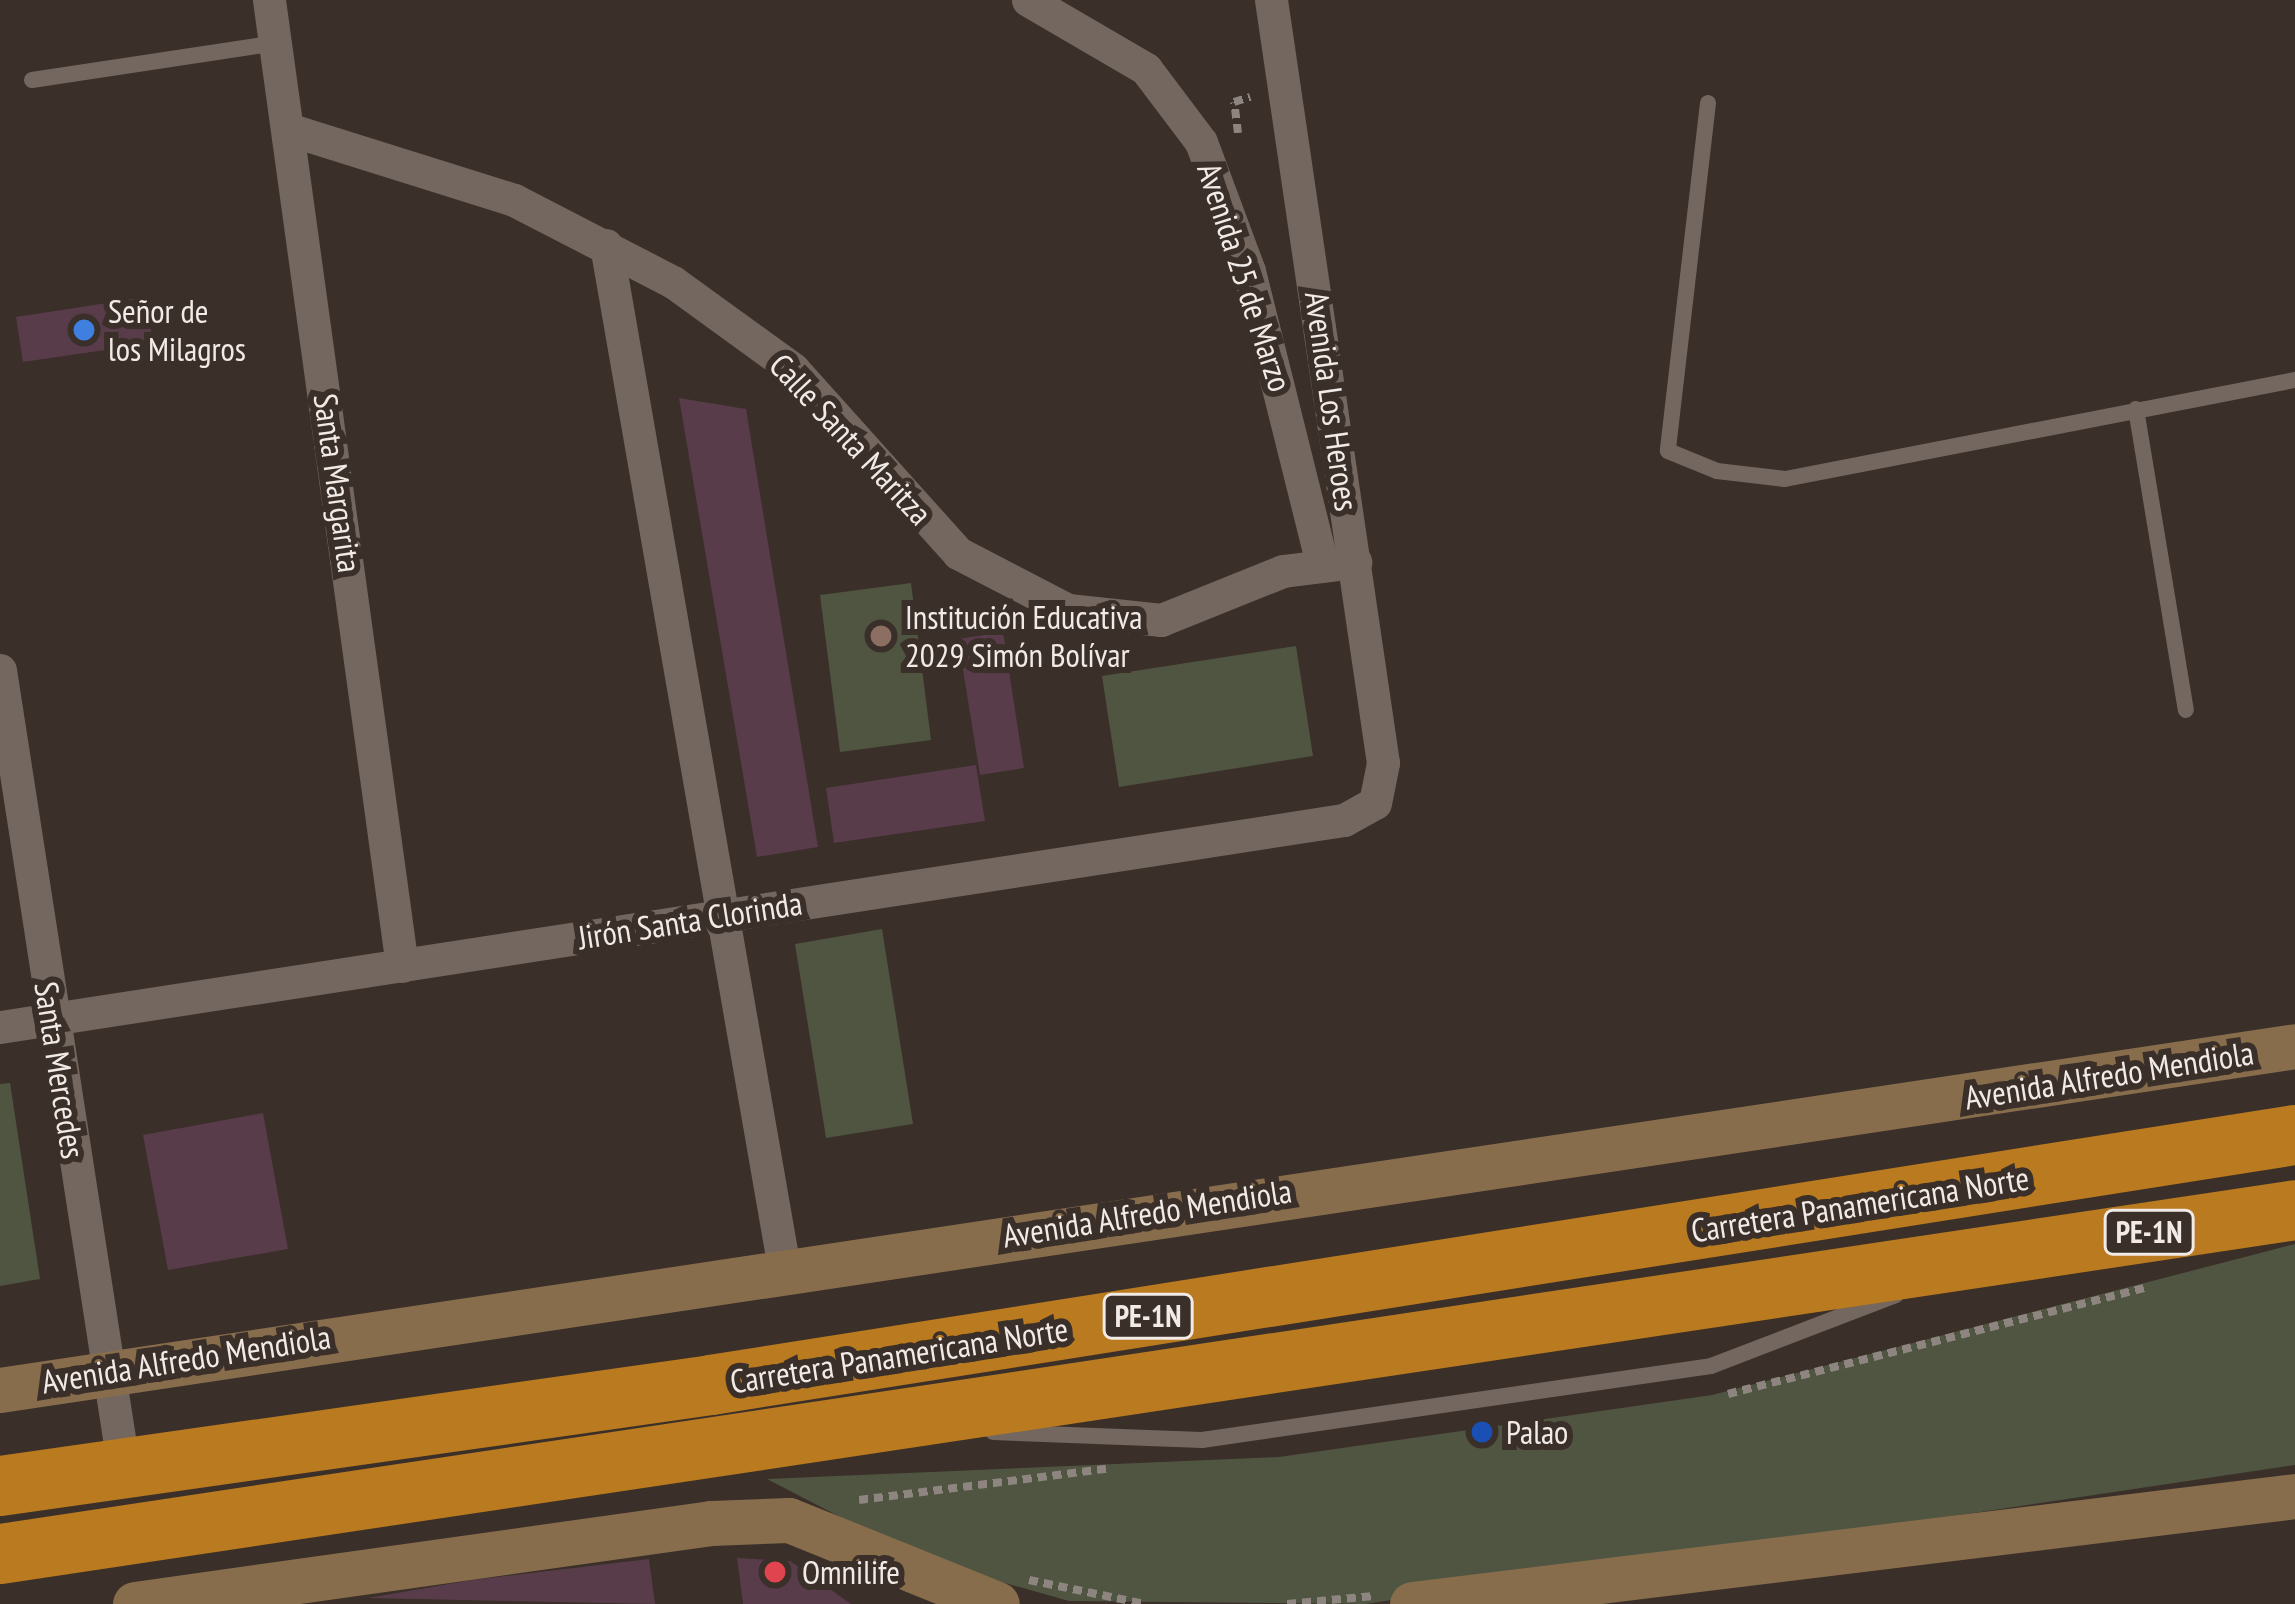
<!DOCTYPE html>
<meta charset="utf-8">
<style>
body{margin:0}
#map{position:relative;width:2295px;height:1604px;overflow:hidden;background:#3a2f29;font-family:"PT Sans Narrow",sans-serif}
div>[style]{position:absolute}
.green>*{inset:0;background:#4f5541}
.building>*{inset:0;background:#583c4a}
.path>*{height:8px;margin-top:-4px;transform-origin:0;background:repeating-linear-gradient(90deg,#8e8580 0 9px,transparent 0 15px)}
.lane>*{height:16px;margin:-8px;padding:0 8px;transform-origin:8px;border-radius:8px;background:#73675f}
.street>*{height:33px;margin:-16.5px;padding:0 16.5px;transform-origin:16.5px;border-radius:16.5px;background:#73675f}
.secondary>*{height:45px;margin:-22.5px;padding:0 22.5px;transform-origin:22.5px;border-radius:22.5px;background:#886d4c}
.highway>*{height:60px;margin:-30px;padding:0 30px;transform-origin:30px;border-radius:30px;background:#ba7a1f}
.dots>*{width:33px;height:33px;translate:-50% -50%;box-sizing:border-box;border:6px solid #3a2f29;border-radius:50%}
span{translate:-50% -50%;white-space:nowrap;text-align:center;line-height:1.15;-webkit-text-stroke:12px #3a2f29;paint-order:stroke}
.shield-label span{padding:3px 9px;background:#3a2f29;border:3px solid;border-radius:9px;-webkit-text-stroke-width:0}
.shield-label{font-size:30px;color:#f1eae6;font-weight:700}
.street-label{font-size:33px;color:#f1eae6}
.poi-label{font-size:33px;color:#f1eae6}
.left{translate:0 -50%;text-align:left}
</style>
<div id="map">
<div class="green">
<div style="clip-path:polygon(911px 583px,931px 740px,840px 752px,820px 595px)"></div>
<div style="clip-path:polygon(1296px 646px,1313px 756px,1119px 787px,1102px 676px)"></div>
<div style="clip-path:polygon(882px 929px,913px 1124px,826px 1138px,795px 944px)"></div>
<div style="clip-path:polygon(10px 1083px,40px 1279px,0 1286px,0 1084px)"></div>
<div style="clip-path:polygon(2295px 1244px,2295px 1465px,1365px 1604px,1069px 1601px,923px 1560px,767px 1479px,1279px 1457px,1712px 1395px)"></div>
</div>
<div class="building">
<div style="clip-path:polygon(146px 297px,153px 343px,23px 362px,16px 317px)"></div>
<div style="clip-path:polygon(679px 398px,746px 409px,818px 847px,757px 857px)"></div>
<div style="clip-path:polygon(1003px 632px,1024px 768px,980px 775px,958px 639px)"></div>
<div style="clip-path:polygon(976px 765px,985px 821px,834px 843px,826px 788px)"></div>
<div style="clip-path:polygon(263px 1113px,288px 1249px,168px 1270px,143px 1135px)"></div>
<div style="clip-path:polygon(737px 1558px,790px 1561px,851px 1604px,743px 1604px)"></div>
<div style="clip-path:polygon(649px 1559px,655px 1604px,368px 1598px,472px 1580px)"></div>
</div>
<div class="path">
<div style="left:1238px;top:133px;width:31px;rotate:-97deg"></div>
<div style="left:1234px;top:102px;width:17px;rotate:-17deg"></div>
<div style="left:1728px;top:1394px;width:434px;rotate:-14.3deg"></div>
<div style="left:859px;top:1500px;width:249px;rotate:-7.2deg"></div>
<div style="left:1029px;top:1580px;width:118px;rotate:11.7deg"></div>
<div style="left:1287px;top:1604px;width:87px;rotate:-5.3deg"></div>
</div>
<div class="lane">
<div style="left:32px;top:80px;width:247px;rotate:-8.6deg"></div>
<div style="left:1708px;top:103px;width:350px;rotate:96.6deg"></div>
<div style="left:1668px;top:451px;width:53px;rotate:22.2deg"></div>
<div style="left:1717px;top:471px;width:68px;rotate:6.7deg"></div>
<div style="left:1785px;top:479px;width:520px;rotate:-10.99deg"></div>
<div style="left:2136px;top:409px;width:305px;rotate:80.6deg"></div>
<div style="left:993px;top:1432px;width:209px;rotate:2.2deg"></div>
<div style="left:1202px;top:1440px;width:514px;rotate:-8.27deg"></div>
<div style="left:1711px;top:1366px;width:198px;rotate:-21deg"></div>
</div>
<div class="street">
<div style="left:269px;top:0;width:975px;rotate:82.16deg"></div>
<div style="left:1028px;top:0;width:137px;rotate:30.3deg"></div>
<div style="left:1146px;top:69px;width:91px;rotate:53deg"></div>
<div style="left:1201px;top:142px;width:138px;rotate:69.6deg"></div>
<div style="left:1249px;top:271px;width:302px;rotate:76deg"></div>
<div style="left:291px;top:130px;width:234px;rotate:17.4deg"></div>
<div style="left:514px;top:200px;width:179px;rotate:27.3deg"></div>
<div style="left:673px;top:282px;width:148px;rotate:35.9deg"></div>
<div style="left:793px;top:369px;width:247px;rotate:48.1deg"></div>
<div style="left:958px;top:553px;width:124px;rotate:27.4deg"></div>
<div style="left:1068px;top:610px;width:94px;rotate:6.1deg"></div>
<div style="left:1161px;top:620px;width:131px;rotate:-21.9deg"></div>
<div style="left:1283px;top:571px;width:73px;rotate:-7.1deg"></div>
<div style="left:606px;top:245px;width:1038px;rotate:80.13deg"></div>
<div style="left:0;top:670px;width:810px;rotate:81.19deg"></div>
<div style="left:0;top:1027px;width:1360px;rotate:-8.76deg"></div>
<div style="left:1344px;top:820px;width:35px;rotate:-29deg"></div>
<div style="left:1375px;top:803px;width:41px;rotate:-78.7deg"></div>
<div style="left:1383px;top:763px;width:771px;rotate:-98.35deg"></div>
</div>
<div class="secondary">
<div style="left:0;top:1390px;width:2321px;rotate:-8.52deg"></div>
<div style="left:135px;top:1604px;width:582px;rotate:-8deg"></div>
<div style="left:711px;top:1523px;width:78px;rotate:-2.2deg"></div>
<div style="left:789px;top:1520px;width:224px;rotate:22deg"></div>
<div style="left:1412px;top:1604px;width:890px;rotate:-6.97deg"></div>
</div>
<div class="highway">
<div style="left:0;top:1486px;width:718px;rotate:-8.08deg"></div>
<div style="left:711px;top:1385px;width:1604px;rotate:-8.97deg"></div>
<div style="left:0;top:1554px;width:2321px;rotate:-8.52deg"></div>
</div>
<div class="dots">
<div style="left:84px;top:330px;background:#3f7fe0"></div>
<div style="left:881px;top:636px;background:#8d6e63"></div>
<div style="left:1482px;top:1432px;background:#1a4fb4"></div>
<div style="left:775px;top:1572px;background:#e0444e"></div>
</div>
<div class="shield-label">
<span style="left:2149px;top:1232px">PE-1N</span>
<span style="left:1148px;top:1316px">PE-1N</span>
</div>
<div class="street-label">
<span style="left:1245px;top:277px;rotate:72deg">Avenida 25 de Marzo</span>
<span style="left:1332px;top:401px;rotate:82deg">Avenida Los Heroes</span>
<span style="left:851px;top:439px;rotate:47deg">Calle Santa Maritza</span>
<span style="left:338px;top:483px;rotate:82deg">Santa Margarita</span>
<span style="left:690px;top:920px;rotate:-9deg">Jirón Santa Clorinda</span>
<span style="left:60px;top:1070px;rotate:81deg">Santa Mercedes</span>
<span style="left:2109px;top:1075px;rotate:-9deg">Avenida Alfredo Mendiola</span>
<span style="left:1860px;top:1204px;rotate:-9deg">Carretera Panamericana Norte</span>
<span style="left:1147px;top:1213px;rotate:-9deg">Avenida Alfredo Mendiola</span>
<span style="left:899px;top:1355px;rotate:-9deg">Carretera Panamericana Norte</span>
<span style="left:186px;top:1359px;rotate:-9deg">Avenida Alfredo Mendiola</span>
</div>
<div class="poi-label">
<span class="left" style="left:108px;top:330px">Señor de<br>los Milagros</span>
<span class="left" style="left:905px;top:636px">Institución Educativa<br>2029 Simón Bolívar</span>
<span class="left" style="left:1506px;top:1432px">Palao</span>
<span class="left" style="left:802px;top:1572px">Omnilife</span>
</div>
</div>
